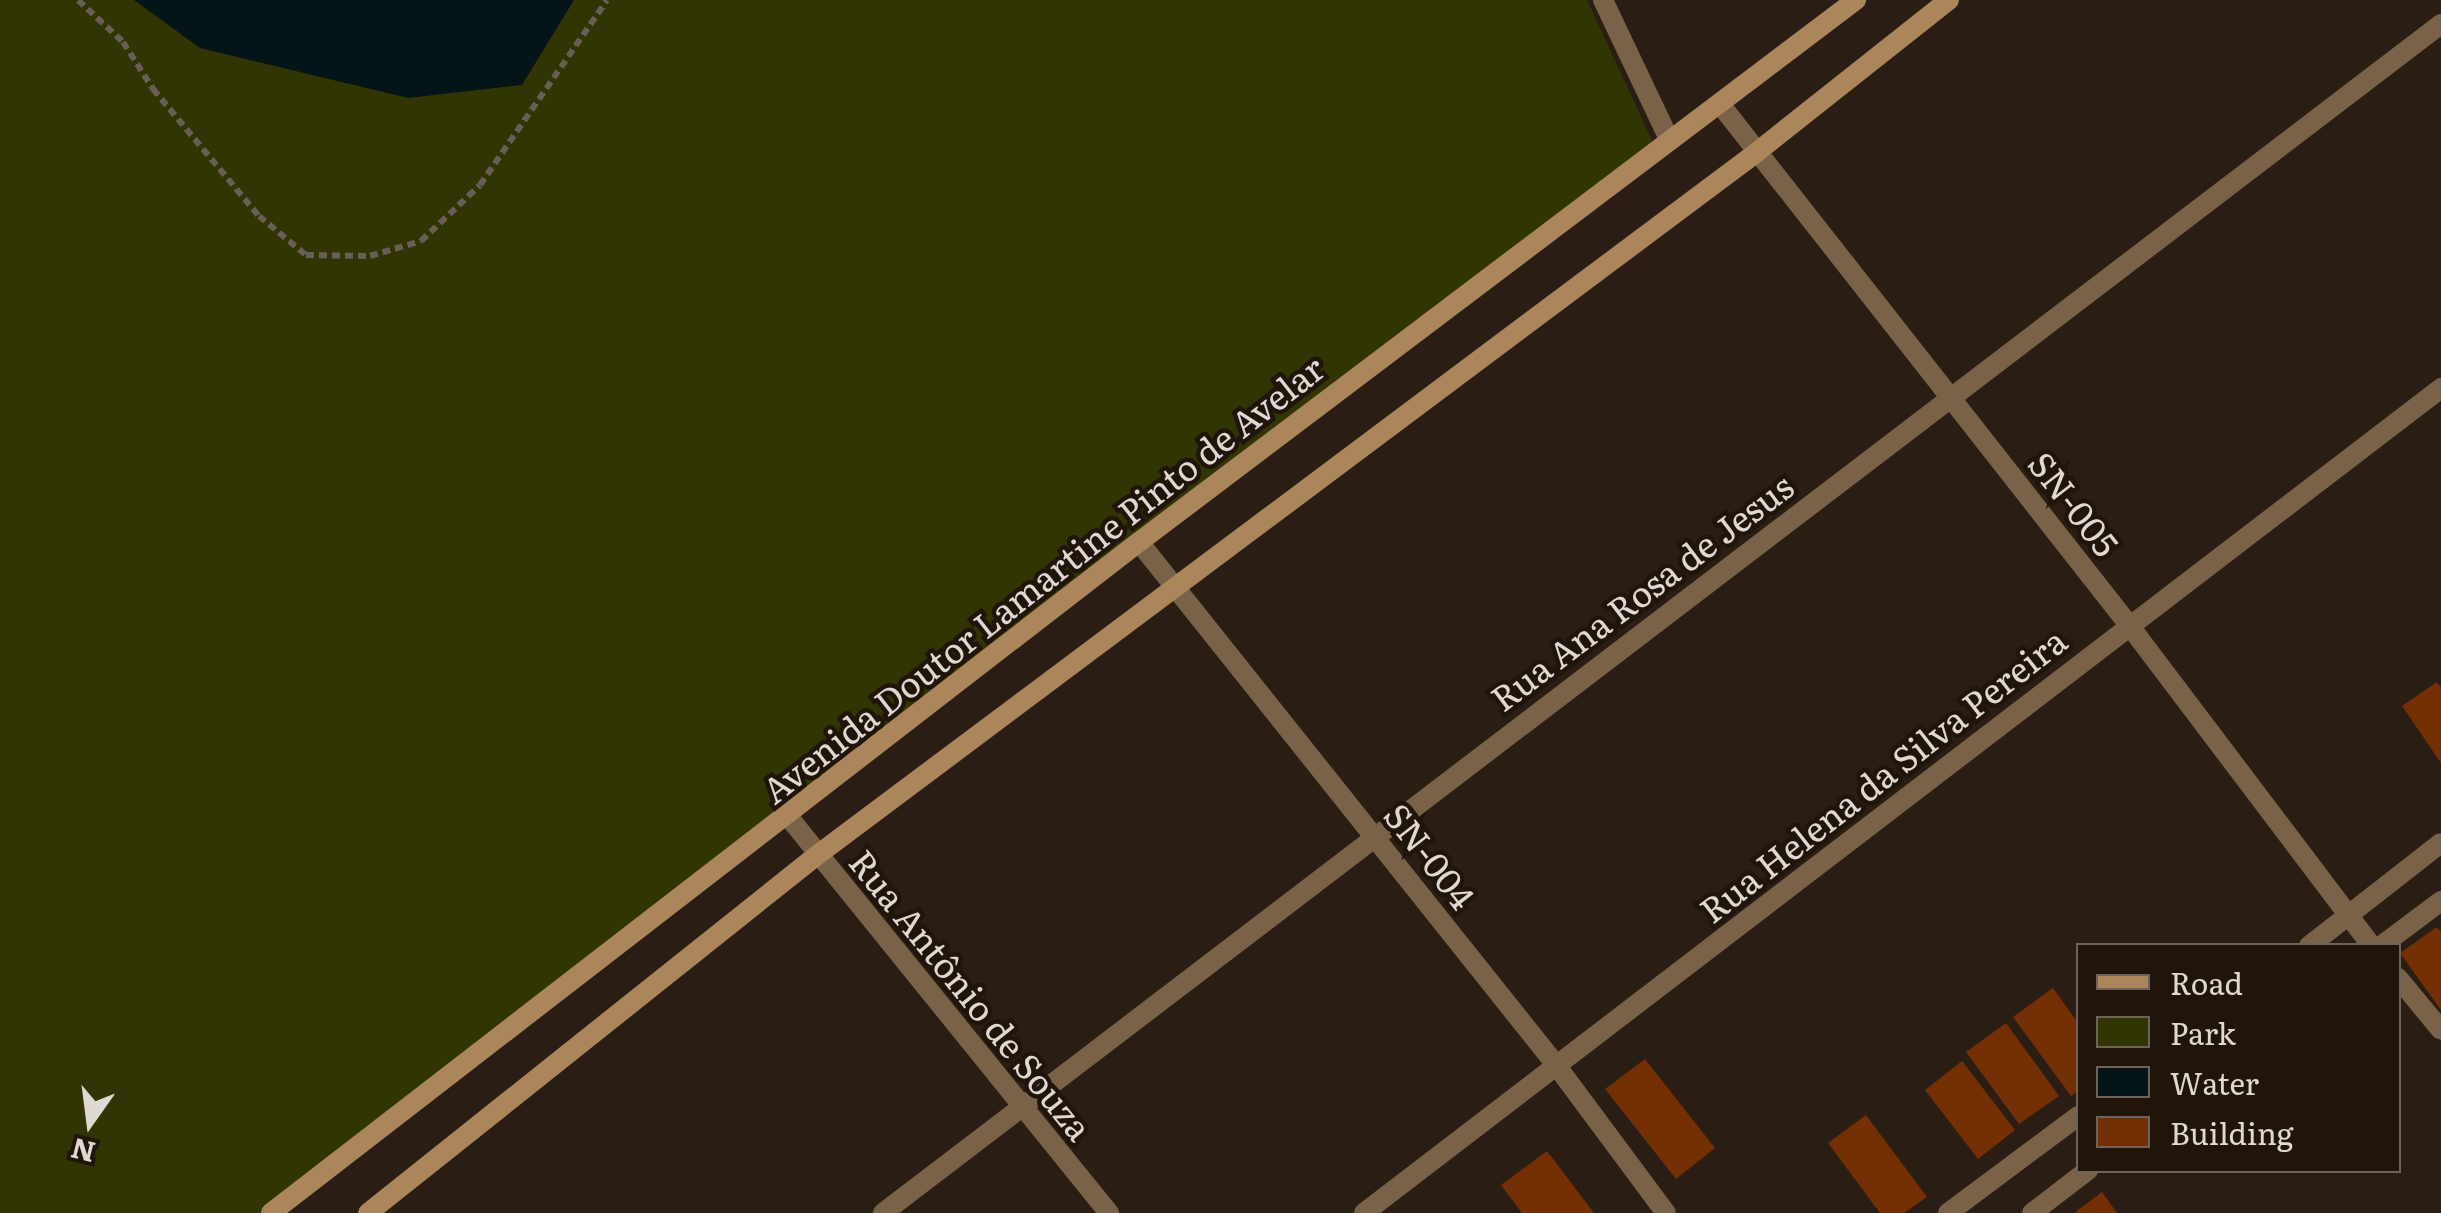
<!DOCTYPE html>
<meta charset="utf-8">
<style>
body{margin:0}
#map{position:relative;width:2441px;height:1213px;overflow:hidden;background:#2a1e14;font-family:Literata,serif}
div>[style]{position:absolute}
.green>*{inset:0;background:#313504}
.water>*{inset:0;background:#051417}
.building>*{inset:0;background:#742f04}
.path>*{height:6px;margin-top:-3px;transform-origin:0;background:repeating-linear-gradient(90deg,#695e56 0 8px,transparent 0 13px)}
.street>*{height:20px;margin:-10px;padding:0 10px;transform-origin:10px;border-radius:10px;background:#796247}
.secondary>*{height:20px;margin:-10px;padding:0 10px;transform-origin:10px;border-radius:10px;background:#ab865b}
span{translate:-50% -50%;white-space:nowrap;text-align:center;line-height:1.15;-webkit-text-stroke:9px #20150b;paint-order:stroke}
.street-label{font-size:35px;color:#e0d8d2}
.legend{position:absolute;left:2076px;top:943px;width:325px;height:230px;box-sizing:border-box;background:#20150b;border:2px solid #6d635b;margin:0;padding:12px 18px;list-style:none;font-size:30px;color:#e0d8d2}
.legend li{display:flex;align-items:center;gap:20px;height:50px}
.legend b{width:50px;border:2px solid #6d635b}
.north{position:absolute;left:40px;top:1073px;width:100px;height:100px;-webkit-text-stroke:8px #20150b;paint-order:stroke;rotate:194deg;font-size:28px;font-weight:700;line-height:40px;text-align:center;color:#e0d8d2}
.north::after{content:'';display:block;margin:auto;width:35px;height:45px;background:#e0d8d2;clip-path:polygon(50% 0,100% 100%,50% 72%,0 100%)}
</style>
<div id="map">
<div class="green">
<div style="clip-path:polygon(0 0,1587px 0,1656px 149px,271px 1213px,0 1213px)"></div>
</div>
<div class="water">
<div style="clip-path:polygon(134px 0,574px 0,522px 85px,408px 98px,200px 48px)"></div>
</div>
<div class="building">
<div style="clip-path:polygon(2437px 682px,2441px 687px,2441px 763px,2402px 706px)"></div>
<div style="clip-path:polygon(2437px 927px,2441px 932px,2441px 1010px,2400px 953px)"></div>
<div style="clip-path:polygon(2053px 988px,2078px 1023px,2078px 1091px,2071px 1096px,2013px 1017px)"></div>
<div style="clip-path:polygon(2006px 1023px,2059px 1096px,2019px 1124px,1966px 1052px)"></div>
<div style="clip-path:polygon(1645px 1059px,1715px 1148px,1676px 1179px,1605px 1089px)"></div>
<div style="clip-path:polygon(1962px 1061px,2015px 1130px,1978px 1159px,1925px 1090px)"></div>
<div style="clip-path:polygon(1866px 1115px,1927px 1197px,1904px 1213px,1880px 1213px,1828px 1143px)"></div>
<div style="clip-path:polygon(1547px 1151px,1594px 1213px,1522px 1213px,1501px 1185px)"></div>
<div style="clip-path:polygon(2102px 1192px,2117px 1213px,2074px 1213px)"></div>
</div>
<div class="path">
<div style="left:78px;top:0;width:62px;rotate:43deg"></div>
<div style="left:123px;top:42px;width:56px;rotate:57.4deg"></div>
<div style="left:153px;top:89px;width:165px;rotate:50.2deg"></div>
<div style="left:259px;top:216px;width:61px;rotate:39.7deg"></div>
<div style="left:306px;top:255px;width:64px;rotate:0.9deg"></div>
<div style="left:370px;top:256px;width:53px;rotate:-16.4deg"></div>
<div style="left:421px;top:241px;width:81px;rotate:-43.5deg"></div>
<div style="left:480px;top:185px;width:224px;rotate:-55.5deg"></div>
</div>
<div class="street">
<div style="left:1603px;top:0;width:154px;rotate:64.6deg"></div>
<div style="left:1720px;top:104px;width:662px;rotate:51.87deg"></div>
<div style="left:2129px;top:625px;width:403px;rotate:52.9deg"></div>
<div style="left:1139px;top:542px;width:669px;rotate:51.43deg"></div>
<div style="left:1556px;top:1065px;width:184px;rotate:53.4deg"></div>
<div style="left:787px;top:815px;width:512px;rotate:51.03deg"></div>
<div style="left:2309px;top:946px;width:167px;rotate:-38deg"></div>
<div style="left:2381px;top:946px;width:75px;rotate:-36.9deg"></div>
<div style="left:2398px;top:978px;width:67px;rotate:50.4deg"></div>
<div style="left:883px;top:1213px;width:1960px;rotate:-37.35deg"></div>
<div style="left:1364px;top:1213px;width:1357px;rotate:-37.45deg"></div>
<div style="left:1948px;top:1213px;width:162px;rotate:-36.7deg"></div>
<div style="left:2032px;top:1213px;width:71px;rotate:-37.5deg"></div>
</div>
<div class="secondary">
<div style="left:271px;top:1213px;width:1097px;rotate:-37.71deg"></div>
<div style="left:1139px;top:542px;width:899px;rotate:-37.09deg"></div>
<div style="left:368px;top:1213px;width:573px;rotate:-38.55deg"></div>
<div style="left:816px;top:856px;width:1175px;rotate:-36.8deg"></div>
<div style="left:1757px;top:152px;width:245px;rotate:-38.4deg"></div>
</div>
<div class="street-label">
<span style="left:2075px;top:503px;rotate:52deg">SN-005</span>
<span style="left:1042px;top:578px;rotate:-38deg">Avenida Doutor Lamartine Pinto de Avelar</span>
<span style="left:1641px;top:591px;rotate:-37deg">Rua Ana Rosa de Jesus</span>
<span style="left:1882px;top:774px;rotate:-38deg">Rua Helena da Silva Pereira</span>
<span style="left:1431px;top:855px;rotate:52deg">SN-004</span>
<span style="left:972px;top:994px;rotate:51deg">Rua Antônio de Souza</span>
</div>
<ul class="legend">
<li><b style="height:12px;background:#ab865b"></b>Road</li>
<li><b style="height:28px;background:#313504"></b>Park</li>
<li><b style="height:28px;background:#051417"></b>Water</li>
<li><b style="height:28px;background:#742f04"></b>Building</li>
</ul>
<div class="north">N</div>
</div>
